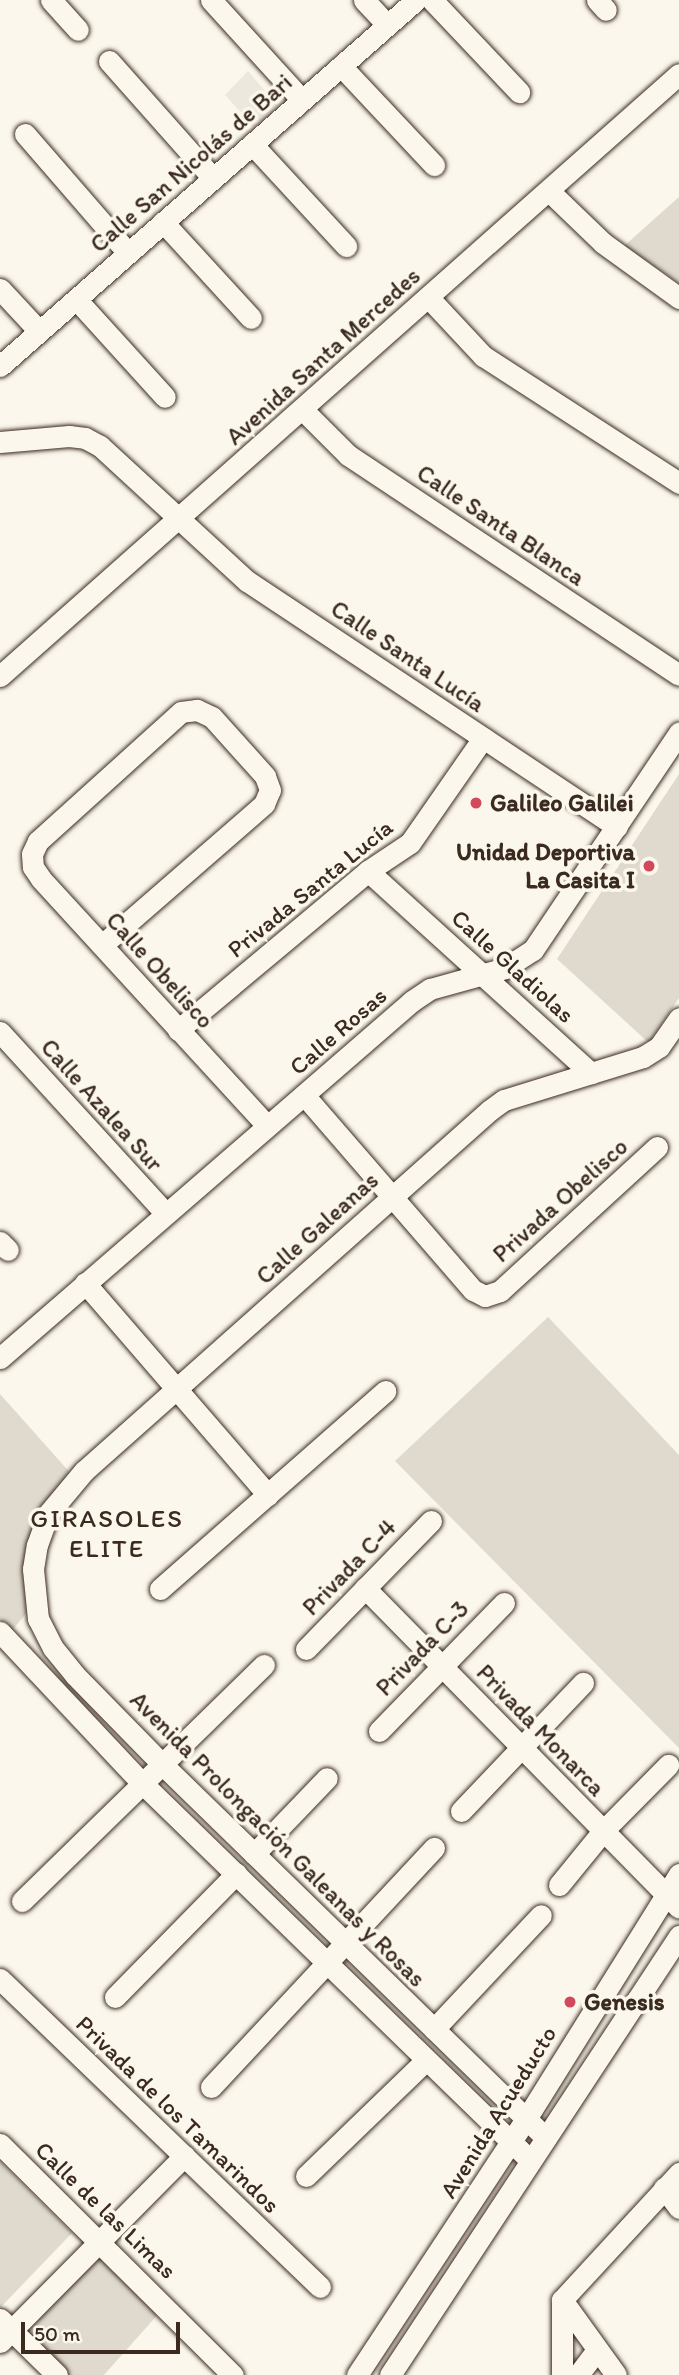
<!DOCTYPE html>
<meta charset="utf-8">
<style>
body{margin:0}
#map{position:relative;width:679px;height:2375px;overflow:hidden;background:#fbf7ec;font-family:Itim,sans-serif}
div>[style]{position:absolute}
.built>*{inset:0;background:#ede8dd}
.green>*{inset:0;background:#dfd9ce}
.roads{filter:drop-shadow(0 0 2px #3b2a1e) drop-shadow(0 0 2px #3b2a1e)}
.minor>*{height:21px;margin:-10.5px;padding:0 10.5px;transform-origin:10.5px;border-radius:10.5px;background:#fbf7ec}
.dots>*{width:19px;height:19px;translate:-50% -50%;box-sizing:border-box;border:4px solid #fbf7ec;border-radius:50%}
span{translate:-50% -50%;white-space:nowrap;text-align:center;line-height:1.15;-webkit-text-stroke:7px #fbf7ec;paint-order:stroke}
.street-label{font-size:24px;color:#3b2a1e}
.poi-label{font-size:24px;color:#3b2a1e;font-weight:700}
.left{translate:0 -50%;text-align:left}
.right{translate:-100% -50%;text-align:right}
.neighbourhood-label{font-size:26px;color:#3b2a1e;letter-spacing:2px}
.scale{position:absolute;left:21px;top:2322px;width:159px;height:32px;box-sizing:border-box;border:4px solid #3b2a1e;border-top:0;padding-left:9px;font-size:21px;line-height:24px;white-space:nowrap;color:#3b2a1e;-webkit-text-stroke:5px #fbf7ec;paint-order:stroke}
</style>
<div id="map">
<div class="built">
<div style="clip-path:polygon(248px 71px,278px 106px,254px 127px,225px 95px)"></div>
</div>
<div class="green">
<div style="clip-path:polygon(679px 197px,679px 283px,624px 246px)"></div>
<div style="clip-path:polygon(679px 774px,679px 998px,649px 1043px,557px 959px)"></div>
<div style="clip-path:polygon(548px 1317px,679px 1455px,679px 1748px,395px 1461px)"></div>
<div style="clip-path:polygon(0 1394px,73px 1476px,56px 1494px,32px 1606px,11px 1632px,0 1619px)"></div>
<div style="clip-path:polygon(0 2162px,72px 2233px,0 2308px)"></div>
<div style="clip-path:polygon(96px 2250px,160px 2312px,104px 2375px,66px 2375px,19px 2329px)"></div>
</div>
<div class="roads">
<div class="minor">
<div style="left:51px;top:0;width:40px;rotate:48deg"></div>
<div style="left:211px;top:0;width:135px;rotate:47.7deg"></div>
<div style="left:364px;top:0;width:34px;rotate:47deg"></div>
<div style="left:432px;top:0;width:127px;rotate:46.6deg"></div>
<div style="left:597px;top:0;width:13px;rotate:48deg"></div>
<div style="left:109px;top:61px;width:157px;rotate:48.4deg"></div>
<div style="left:341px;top:66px;width:136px;rotate:46.8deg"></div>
<div style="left:25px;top:134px;width:157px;rotate:49.1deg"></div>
<div style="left:252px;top:144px;width:139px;rotate:47.3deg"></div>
<div style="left:549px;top:191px;width:75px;rotate:43.9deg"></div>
<div style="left:603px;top:243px;width:94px;rotate:35.9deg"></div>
<div style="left:163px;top:222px;width:130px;rotate:47.5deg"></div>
<div style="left:0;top:289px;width:57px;rotate:47.1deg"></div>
<div style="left:428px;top:297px;width:81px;rotate:47deg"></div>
<div style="left:483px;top:356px;width:234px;rotate:32.9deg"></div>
<div style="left:76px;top:299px;width:132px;rotate:47.8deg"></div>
<div style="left:0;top:366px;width:554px;rotate:-41.34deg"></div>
<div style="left:302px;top:409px;width:65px;rotate:45deg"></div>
<div style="left:348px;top:455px;width:397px;rotate:33.6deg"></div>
<div style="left:0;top:442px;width:69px;rotate:-5deg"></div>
<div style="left:69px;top:436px;width:16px;rotate:7deg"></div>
<div style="left:85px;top:438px;width:17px;rotate:28deg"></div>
<div style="left:100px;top:446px;width:200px;rotate:42.6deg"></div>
<div style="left:247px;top:581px;width:444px;rotate:33.6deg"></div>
<div style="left:0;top:676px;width:907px;rotate:-41.56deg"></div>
<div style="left:368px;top:871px;width:301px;rotate:42.2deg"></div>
<div style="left:102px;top:945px;width:215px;rotate:-41deg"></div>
<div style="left:264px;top:804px;width:15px;rotate:-67deg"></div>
<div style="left:270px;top:790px;width:15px;rotate:-110deg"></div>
<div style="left:265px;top:776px;width:79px;rotate:-131.9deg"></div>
<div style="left:212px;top:717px;width:17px;rotate:-155deg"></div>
<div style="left:197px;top:710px;width:16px;rotate:173deg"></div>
<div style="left:181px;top:712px;width:193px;rotate:137.9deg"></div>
<div style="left:38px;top:841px;width:14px;rotate:115deg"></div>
<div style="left:32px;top:854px;width:13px;rotate:86deg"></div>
<div style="left:33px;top:867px;width:14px;rotate:56deg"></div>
<div style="left:41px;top:879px;width:335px;rotate:47.5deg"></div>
<div style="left:178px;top:1030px;width:248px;rotate:-39.9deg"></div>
<div style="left:368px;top:871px;width:50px;rotate:-33.7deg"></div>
<div style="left:410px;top:843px;width:128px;rotate:-55.2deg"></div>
<div style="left:0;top:1032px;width:246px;rotate:47.6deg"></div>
<div style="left:304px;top:1095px;width:258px;rotate:49.1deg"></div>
<div style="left:473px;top:1290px;width:13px;rotate:27deg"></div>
<div style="left:485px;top:1296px;width:16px;rotate:-18deg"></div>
<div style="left:500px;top:1291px;width:213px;rotate:-42.5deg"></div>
<div style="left:0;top:1242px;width:11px;rotate:45deg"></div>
<div style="left:85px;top:1283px;width:280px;rotate:49.2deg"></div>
<div style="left:0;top:1358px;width:545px;rotate:-40.91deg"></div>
<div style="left:412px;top:1001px;width:22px;rotate:-34deg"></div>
<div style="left:430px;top:989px;width:78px;rotate:-15.6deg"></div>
<div style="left:505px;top:968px;width:33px;rotate:-33deg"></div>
<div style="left:533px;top:950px;width:262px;rotate:-56.1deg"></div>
<div style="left:365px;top:1588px;width:448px;rotate:45.5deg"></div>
<div style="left:160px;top:1589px;width:300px;rotate:-41.3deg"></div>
<div style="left:0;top:1632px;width:207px;rotate:46.8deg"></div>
<div style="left:142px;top:1783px;width:542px;rotate:44.18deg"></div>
<div style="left:306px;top:1649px;width:179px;rotate:-45.7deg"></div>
<div style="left:379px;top:1731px;width:179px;rotate:-45.7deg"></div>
<div style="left:461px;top:1811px;width:177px;rotate:-46.4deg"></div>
<div style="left:254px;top:1854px;width:105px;rotate:-46.2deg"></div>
<div style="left:559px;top:1885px;width:70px;rotate:-50.8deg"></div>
<div style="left:603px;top:1831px;width:93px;rotate:-45.4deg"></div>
<div style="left:22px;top:1901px;width:338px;rotate:-44.3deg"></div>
<div style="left:0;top:1979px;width:444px;rotate:43.9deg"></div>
<div style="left:115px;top:1997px;width:173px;rotate:-45.5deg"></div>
<div style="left:434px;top:2029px;width:156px;rotate:-46.8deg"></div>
<div style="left:211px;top:2087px;width:327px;rotate:-47deg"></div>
<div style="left:546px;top:2138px;width:535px;rotate:-135.76deg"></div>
<div style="left:163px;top:1765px;width:126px;rotate:-134.4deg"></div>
<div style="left:75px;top:1675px;width:35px;rotate:-129deg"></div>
<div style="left:53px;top:1648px;width:33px;rotate:-117deg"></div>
<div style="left:38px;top:1619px;width:50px;rotate:-95.7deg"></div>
<div style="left:33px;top:1569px;width:24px;rotate:-81deg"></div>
<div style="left:37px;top:1545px;width:33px;rotate:-70deg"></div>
<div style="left:48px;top:1514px;width:56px;rotate:-50.1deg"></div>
<div style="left:84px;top:1471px;width:543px;rotate:-41.64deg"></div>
<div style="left:490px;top:1110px;width:17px;rotate:-36deg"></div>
<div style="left:504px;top:1100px;width:145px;rotate:-17.2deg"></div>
<div style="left:643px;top:1057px;width:19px;rotate:-32deg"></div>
<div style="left:659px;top:1047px;width:35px;rotate:-55deg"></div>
<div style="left:0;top:2144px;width:328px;rotate:44.8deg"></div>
<div style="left:306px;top:2176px;width:167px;rotate:-44deg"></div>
<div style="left:664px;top:2188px;width:25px;rotate:53deg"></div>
<div style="left:562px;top:2300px;width:92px;rotate:54.2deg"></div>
<div style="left:0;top:2319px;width:80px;rotate:44.5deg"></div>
<div style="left:0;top:2342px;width:262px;rotate:-45.3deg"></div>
<div style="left:357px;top:2375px;width:307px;rotate:-56.6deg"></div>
<div style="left:526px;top:2119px;width:289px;rotate:-58deg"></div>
<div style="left:390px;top:2375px;width:526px;rotate:-56.64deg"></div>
<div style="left:562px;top:2375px;width:75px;rotate:-90deg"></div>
<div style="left:562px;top:2300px;width:173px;rotate:-47.3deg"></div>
<div style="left:578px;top:2375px;width:31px;rotate:-53deg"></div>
</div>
</div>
<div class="dots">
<div style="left:476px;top:803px;background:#d1495b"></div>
<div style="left:649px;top:866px;background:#d1495b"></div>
<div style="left:570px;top:2002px;background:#d1495b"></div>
</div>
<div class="street-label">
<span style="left:191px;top:163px;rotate:-41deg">Calle San Nicolás de Bari</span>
<span style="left:323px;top:356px;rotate:-42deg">Avenida Santa Mercedes</span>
<span style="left:501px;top:525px;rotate:34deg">Calle Santa Blanca</span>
<span style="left:408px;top:656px;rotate:34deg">Calle Santa Lucía</span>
<span style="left:310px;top:888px;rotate:-39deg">Privada Santa Lucía</span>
<span style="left:513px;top:966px;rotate:42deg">Calle Gladiolas</span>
<span style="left:160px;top:970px;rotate:48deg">Calle Obelisco</span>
<span style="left:338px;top:1031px;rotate:-41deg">Calle Rosas</span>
<span style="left:102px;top:1105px;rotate:48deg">Calle Azalea Sur</span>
<span style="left:560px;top:1200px;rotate:-42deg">Privada Obelisco</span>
<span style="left:317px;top:1228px;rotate:-42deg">Calle Galeanas</span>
<span style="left:349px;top:1567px;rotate:-46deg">Privada C-4</span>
<span style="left:422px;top:1648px;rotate:-46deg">Privada C-3</span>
<span style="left:541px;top:1730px;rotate:46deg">Privada Monarca</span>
<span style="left:278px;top:1839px;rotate:45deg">Avenida Prolongación Galeanas y Rosas</span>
<span style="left:498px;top:2112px;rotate:-58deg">Avenida Acueducto</span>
<span style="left:178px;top:2114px;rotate:44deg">Privada de los Tamarindos</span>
<span style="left:106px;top:2210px;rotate:44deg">Calle de las Limas</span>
</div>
<div class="poi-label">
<span class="left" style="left:490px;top:803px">Galileo Galilei</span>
<span class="right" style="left:635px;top:866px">Unidad Deportiva<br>La Casita I</span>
<span class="left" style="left:584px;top:2002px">Genesis</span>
</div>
<div class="neighbourhood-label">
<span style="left:107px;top:1534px">GIRASOLES<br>ELITE</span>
</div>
<div class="scale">50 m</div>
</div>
